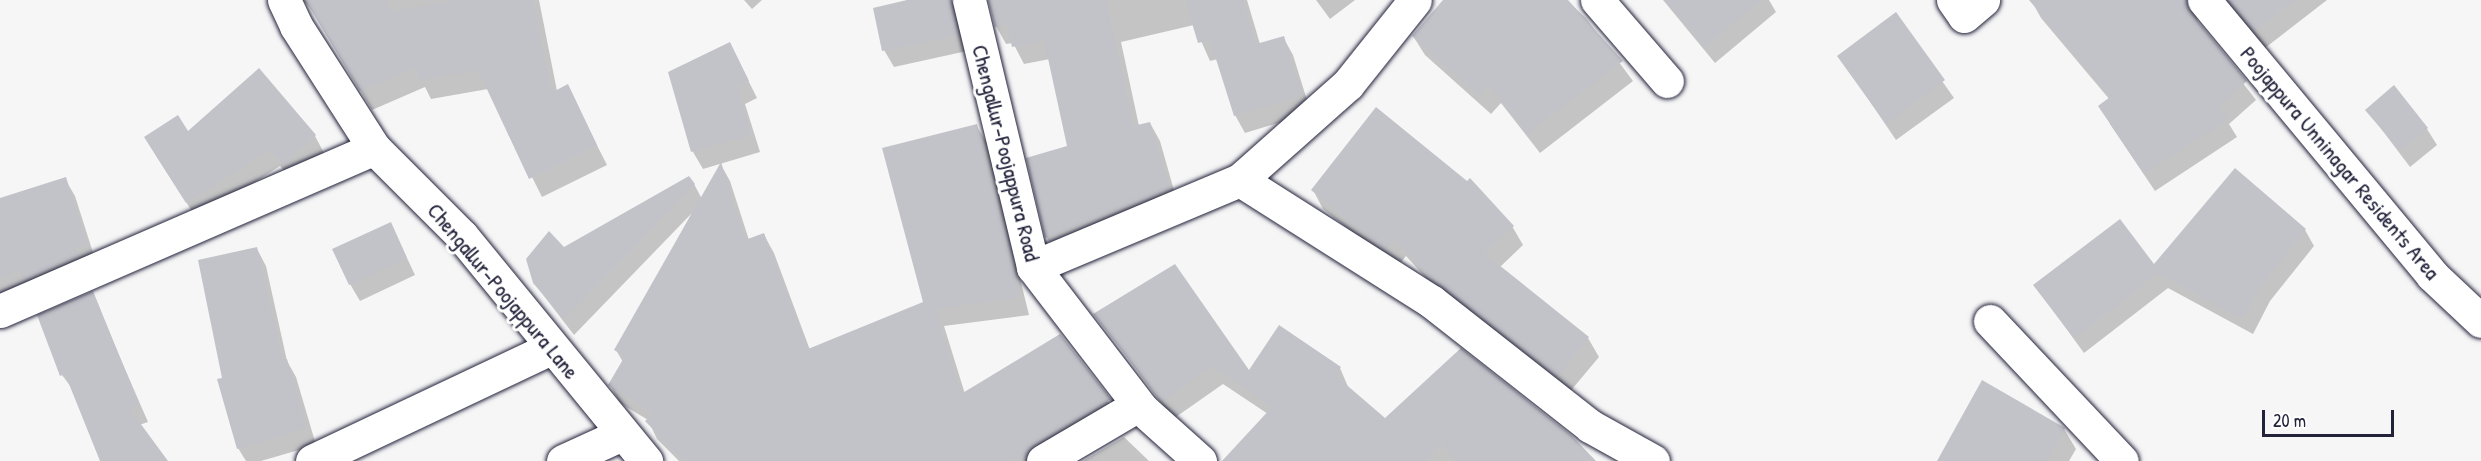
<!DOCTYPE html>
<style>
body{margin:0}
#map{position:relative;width:2481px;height:461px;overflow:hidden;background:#f6f6f7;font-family:"Patrick Hand",sans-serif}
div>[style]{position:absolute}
.shadow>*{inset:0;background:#0003}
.building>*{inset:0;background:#c2c2c9}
.roads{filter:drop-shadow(0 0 2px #22223b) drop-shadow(0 0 2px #22223b)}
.street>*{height:33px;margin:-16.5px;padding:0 16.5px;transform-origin:16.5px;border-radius:16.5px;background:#fff}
span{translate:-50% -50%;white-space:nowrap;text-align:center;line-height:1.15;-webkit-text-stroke:6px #fff;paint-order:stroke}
.street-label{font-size:22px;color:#22223b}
.scale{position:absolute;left:2262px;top:410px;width:132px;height:27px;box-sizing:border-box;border:3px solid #22223b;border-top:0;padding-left:8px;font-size:18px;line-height:21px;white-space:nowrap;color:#22223b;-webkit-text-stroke:4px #fff;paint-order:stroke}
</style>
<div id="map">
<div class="shadow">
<div style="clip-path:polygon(302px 0,539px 0,557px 91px,567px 86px,607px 165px,542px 197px,488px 89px,431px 99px,425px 87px,372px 110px,314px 11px)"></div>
<div style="clip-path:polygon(744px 0,762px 0,752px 9px)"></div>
<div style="clip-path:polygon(914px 0,952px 0,967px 51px,894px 67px,884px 50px)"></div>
<div style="clip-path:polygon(989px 0,1247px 0,1260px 44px,1283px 37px,1293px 55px,1311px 113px,1245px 133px,1235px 115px,1218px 59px,1210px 61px,1194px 25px,1121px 42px,1139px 126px,1150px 123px,1160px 141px,1179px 208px,1057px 256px,1047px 238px,1028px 159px,1068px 147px,1050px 59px,1024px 64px,1013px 43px,1006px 44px,996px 26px)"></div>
<div style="clip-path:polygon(1316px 0,1355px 0,1330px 19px)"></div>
<div style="clip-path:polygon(1445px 0,1566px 0,1586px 18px,1633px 81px,1540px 153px,1501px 103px,1491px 114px,1425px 55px,1413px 36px)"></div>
<div style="clip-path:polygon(1663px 0,1769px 0,1776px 12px,1715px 63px)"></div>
<div style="clip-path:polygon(2031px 0,2210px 0,2196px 11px,2198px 25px,2256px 100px,2229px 124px,2237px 137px,2155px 191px,2110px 124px,2110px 100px,2041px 18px)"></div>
<div style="clip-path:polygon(2220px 0,2327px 0,2265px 48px)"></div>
<div style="clip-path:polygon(1895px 14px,1954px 98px,1896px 140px,1839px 56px)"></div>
<div style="clip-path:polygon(730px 44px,757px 98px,745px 104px,760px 152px,703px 169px,693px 152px,670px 73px)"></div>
<div style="clip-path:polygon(2367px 110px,2427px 129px,2437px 145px,2410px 167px)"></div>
<div style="clip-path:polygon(976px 125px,987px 143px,1029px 315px,944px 326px,965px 394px,1060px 336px,1120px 418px,1046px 461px,679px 461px,657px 439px,648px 420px,620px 403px,610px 385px,623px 362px,616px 350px,692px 213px,574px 335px,534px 283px,564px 249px,694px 184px,702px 199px,721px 165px,730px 181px,749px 240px,764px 235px,774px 253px,810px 350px,925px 303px)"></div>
<div style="clip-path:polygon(188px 133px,315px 136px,324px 153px,293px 180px,280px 166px,197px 219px,155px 154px)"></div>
<div style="clip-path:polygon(65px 179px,75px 196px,96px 262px,0 301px,0 200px)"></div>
<div style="clip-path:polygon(1313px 190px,1512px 226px,1523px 245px,1500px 267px,1588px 338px,1599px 357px,1568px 394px,1446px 300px,1406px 256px,1397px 267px,1323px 209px)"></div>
<div style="clip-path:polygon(391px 224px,415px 275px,360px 301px,350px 284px)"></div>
<div style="clip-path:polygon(2305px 230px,2314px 246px,2270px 301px,2253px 334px,2168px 288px,2084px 353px,2035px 286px,2154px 266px)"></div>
<div style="clip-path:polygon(257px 249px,266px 266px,287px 361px,296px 377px,316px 445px,261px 461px,246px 461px,238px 448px,224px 379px)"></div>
<div style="clip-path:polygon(92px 293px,148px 422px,139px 425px,166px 461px,101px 461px,74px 391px,62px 375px,39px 316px)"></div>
<div style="clip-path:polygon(1095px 314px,1249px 372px,1340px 368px,1349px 389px,1385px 420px,1594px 461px,1224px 461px,1268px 414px,1223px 384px,1173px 419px)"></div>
<div style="clip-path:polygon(1983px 382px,2064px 429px,2076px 449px,2069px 461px,1939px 461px)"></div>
<div style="clip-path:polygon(1124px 437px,1149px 461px,1083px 461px)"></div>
</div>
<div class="building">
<div style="clip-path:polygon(305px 0,385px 0,390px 12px,458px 0,533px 0,551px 93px,568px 84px,597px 145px,529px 179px,478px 70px,419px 80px,416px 67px,360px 91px)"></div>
<div style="clip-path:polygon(907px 0,951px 0,958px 35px,882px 51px,873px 8px)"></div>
<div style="clip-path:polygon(988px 0,1106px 0,1133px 126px,1150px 122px,1170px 189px,1045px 238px,1026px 158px,1067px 146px,1044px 40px,1012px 47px,1007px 24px,995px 27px)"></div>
<div style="clip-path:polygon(1185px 0,1243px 0,1256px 44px,1284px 36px,1302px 95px,1234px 116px,1210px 40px,1198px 43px)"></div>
<div style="clip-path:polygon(1443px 0,1568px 0,1623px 61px,1527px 134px,1489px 84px,1479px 96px,1412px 36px)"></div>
<div style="clip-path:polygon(1665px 0,1761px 0,1705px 47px)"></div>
<div style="clip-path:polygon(2029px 0,2186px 0,2190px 12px,2247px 81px,2219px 106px,2228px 119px,2144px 174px,2098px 106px,2110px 97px)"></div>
<div style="clip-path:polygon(2228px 0,2294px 0,2254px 31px)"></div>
<div style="clip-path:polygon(1896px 12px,1945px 80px,1886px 124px,1837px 56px)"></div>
<div style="clip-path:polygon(730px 42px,749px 81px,737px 87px,751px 135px,691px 152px,668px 72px)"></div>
<div style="clip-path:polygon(259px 68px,316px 135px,283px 165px,270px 150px,186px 203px,144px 137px,178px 115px,188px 131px)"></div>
<div style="clip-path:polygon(2394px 85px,2428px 128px,2400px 151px,2365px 110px)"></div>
<div style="clip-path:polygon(1376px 107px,1467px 181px,1470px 178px,1514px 226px,1484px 253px,1589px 337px,1557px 376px,1434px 281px,1394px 238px,1385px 249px,1311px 190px)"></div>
<div style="clip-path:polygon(977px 124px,1020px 297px,935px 309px,961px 394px,1060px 334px,1111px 399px,1033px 445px,1025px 457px,1012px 461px,684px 461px,645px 421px,654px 413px,608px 385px,625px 356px,614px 350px,721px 162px,745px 240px,764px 233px,808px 349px,923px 302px,882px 148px)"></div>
<div style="clip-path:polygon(2235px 168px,2306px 229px,2261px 285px,2243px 319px,2158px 273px,2074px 338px,2033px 285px,2120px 219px,2154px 264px)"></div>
<div style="clip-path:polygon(689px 176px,695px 184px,564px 319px,533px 283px,526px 259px,549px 231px,564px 247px)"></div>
<div style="clip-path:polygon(66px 177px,87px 245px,76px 248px,79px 256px,23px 280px,19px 269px,0 279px,0 198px)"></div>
<div style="clip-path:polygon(391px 222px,407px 258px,349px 285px,332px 249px)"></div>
<div style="clip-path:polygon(257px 247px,282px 360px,287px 359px,307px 428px,237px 449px,217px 379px,222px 378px,198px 260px)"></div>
<div style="clip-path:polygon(1175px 264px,1249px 370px,1279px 325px,1341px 367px,1335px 375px,1385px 418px,1461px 348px,1572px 436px,1596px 461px,1456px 461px,1440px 443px,1425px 461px,1222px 461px,1272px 407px,1212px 366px,1162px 401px,1093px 314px)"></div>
<div style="clip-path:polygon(93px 291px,139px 404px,129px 408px,168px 461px,100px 461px,65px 374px,60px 376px,37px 315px)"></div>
<div style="clip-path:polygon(1982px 380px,2065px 428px,2047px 461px,1937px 461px)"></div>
</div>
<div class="roads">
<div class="street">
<div style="left:284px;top:0;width:29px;rotate:65deg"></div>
<div style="left:296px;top:26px;width:145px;rotate:57.4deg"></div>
<div style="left:374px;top:148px;width:124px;rotate:45deg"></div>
<div style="left:462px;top:236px;width:291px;rotate:50.7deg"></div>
<div style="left:969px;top:0;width:275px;rotate:76.5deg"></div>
<div style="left:1033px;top:267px;width:179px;rotate:52.5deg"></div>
<div style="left:1142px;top:409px;width:78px;rotate:41.9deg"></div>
<div style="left:1597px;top:0;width:107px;rotate:49.2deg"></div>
<div style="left:1953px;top:0;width:19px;rotate:55deg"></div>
<div style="left:1964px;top:16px;width:25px;rotate:-40deg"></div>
<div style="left:2204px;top:0;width:357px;rotate:50.3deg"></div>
<div style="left:2432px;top:275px;width:67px;rotate:43.2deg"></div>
<div style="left:1240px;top:180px;width:227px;rotate:32.4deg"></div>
<div style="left:1432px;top:302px;width:201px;rotate:38.1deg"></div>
<div style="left:1590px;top:426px;width:72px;rotate:29.1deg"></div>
<div style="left:1033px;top:267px;width:225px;rotate:-22.8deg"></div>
<div style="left:1240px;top:180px;width:144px;rotate:-41.6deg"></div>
<div style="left:1348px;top:84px;width:107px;rotate:-51.4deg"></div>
<div style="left:0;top:311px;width:408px;rotate:-23.5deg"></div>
<div style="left:1990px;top:321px;width:192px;rotate:46.7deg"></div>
<div style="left:312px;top:461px;width:264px;rotate:-25.3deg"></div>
<div style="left:563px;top:461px;width:65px;rotate:-24.6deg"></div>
<div style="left:1043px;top:461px;width:110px;rotate:-30.5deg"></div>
</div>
</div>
<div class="street-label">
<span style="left:1006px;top:153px;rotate:76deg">Chengallur-Poojappura Road</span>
<span style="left:2340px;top:163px;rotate:50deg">Poojappura Unninagar Residents Area</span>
<span style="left:503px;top:291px;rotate:50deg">Chengallur-Poojappura Lane</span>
</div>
<div class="scale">20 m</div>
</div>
